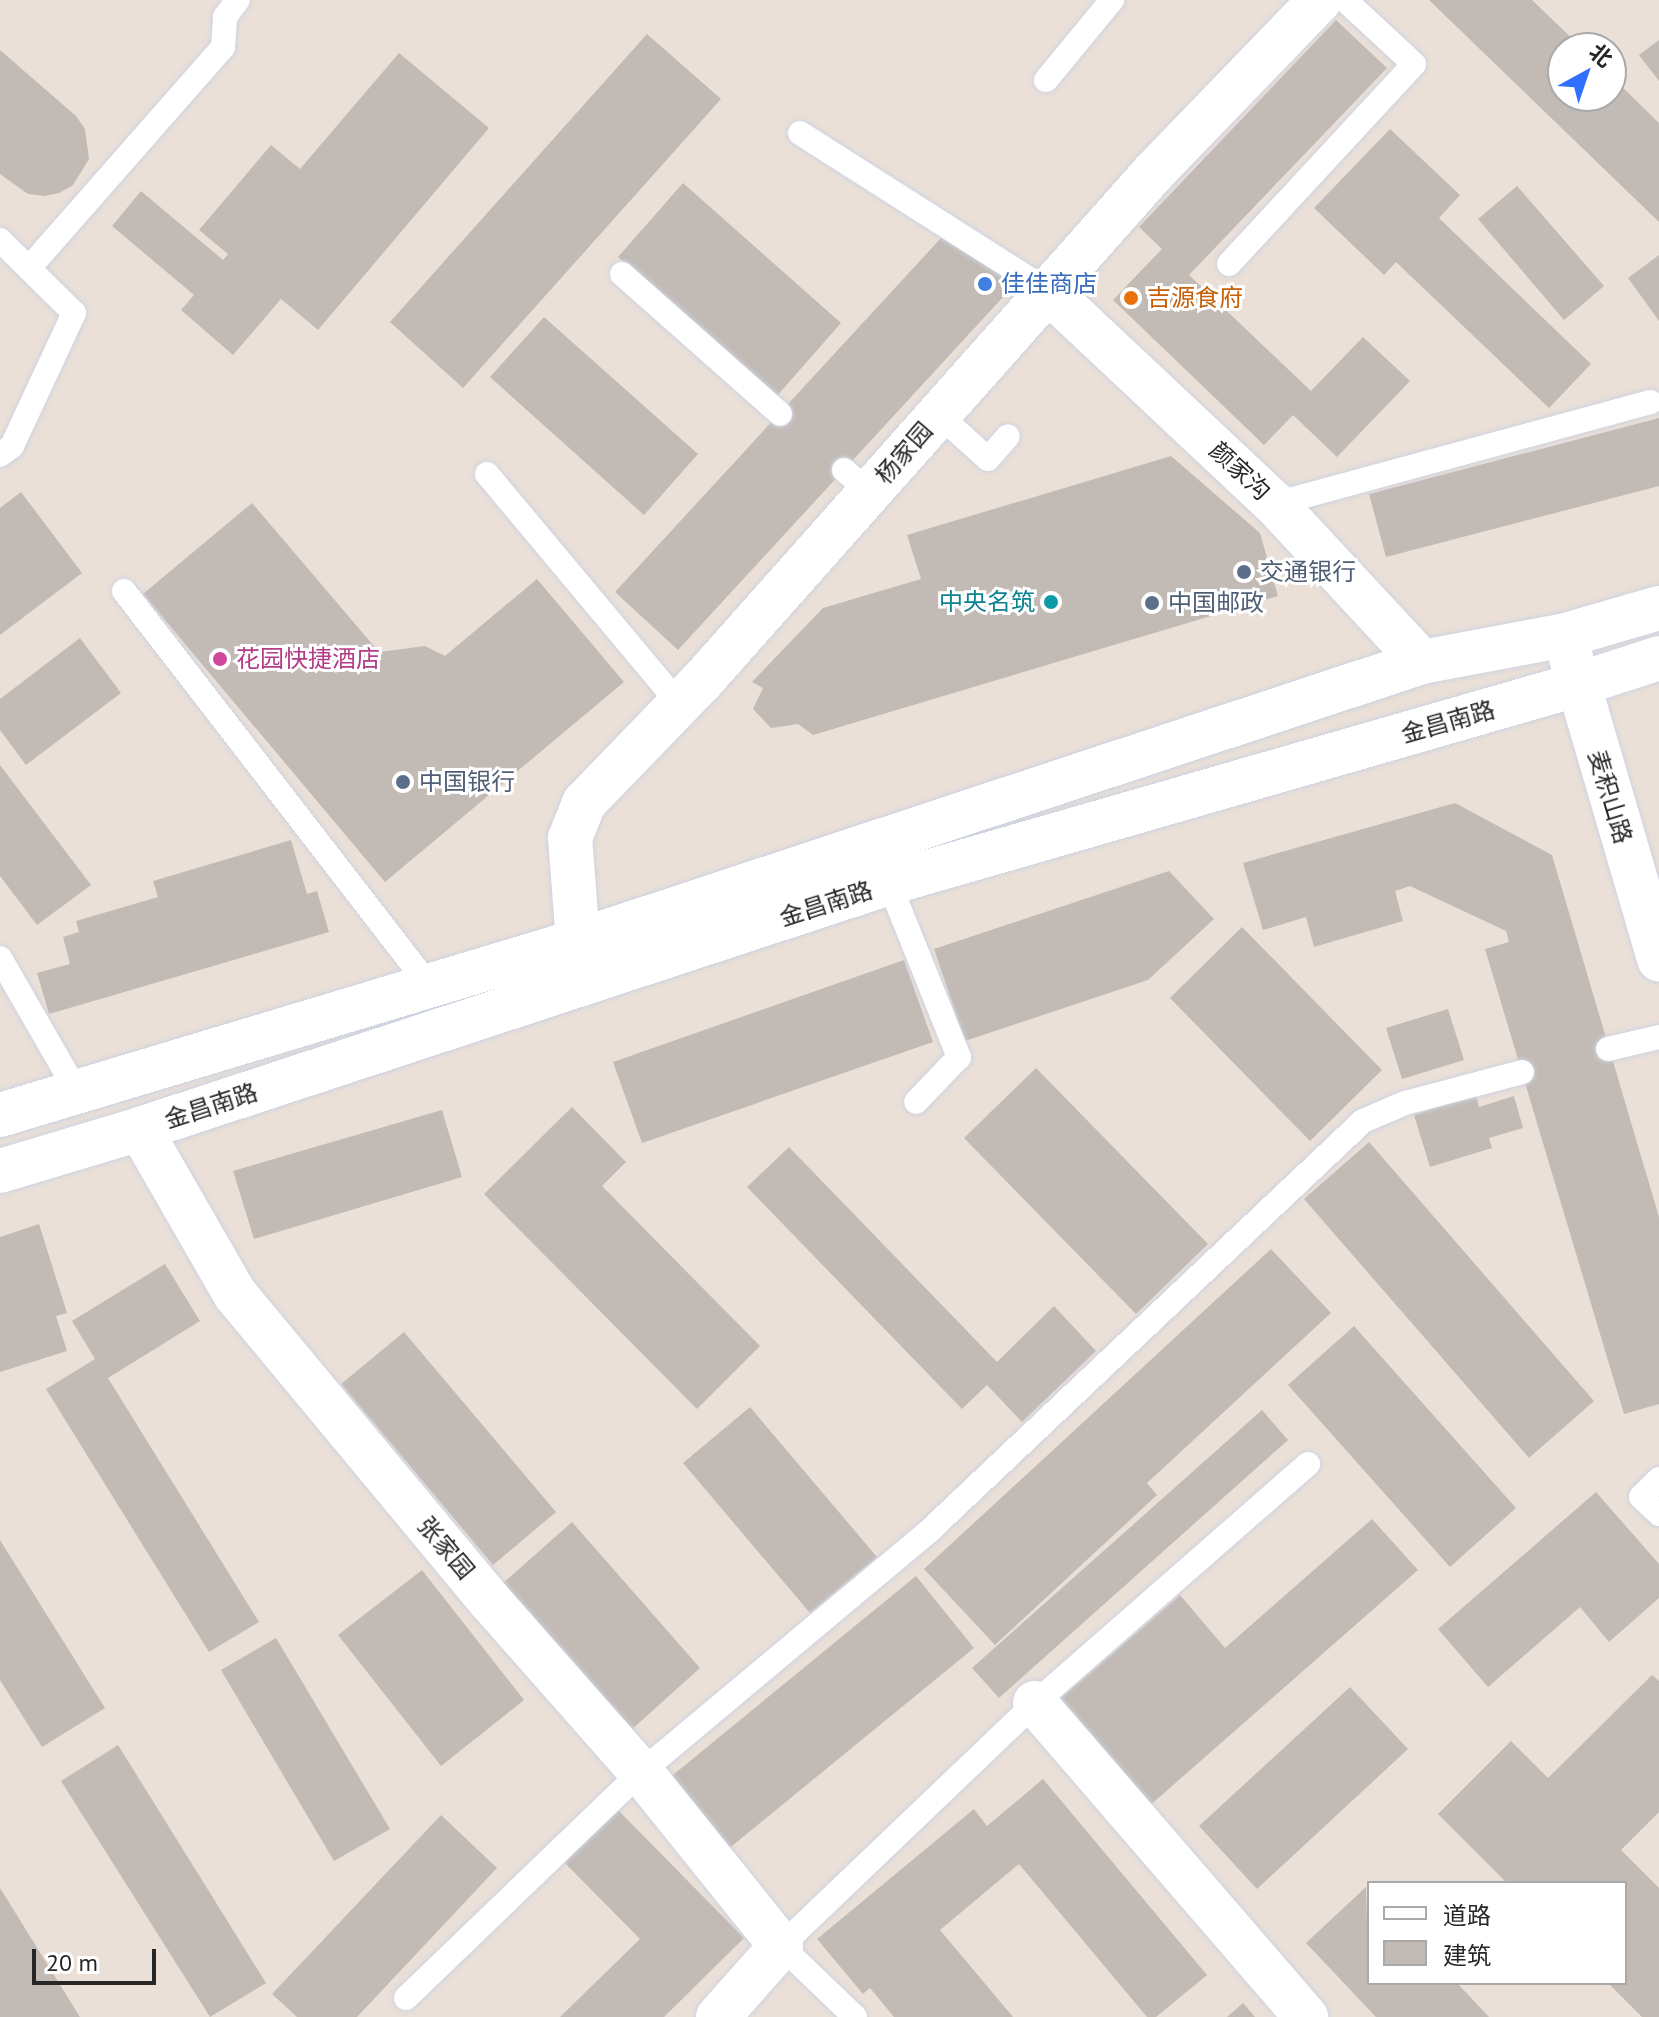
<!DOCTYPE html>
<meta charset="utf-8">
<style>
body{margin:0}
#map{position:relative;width:1659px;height:2017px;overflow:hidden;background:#ebe0d7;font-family:"PT Sans","Noto Sans SC",sans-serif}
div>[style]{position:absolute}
.building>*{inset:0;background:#c2bab4}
.roads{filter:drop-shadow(0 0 2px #cdd3e2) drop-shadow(0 0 2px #cdd3e2)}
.lane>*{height:24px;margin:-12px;padding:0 12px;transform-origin:12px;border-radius:12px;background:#fff}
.street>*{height:44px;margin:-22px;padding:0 22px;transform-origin:22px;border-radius:22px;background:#fff}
.secondary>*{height:44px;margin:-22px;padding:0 22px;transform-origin:22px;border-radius:22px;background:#fff}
.dots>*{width:22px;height:22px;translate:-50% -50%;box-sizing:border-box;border:4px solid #fff;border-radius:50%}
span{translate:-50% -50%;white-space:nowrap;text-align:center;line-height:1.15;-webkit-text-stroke:6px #fff;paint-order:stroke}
.shop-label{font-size:24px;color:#366cbe}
.left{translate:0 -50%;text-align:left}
.food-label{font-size:24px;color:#c56008}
.street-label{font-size:24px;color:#272727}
.service-label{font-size:24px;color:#4e5e75}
.culture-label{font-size:24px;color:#0d838f}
.right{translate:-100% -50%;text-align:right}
.hotel-label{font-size:24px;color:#b23c85}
.legend{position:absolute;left:1367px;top:1881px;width:260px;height:104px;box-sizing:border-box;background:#fff;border:2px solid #a9a9a9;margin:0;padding:10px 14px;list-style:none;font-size:24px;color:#272727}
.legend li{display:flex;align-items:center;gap:16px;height:40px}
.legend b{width:40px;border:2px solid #a9a9a9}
.north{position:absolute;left:1547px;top:32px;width:80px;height:80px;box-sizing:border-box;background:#fff;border:2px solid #a9a9a9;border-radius:50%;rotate:40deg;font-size:22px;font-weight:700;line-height:32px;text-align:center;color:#272727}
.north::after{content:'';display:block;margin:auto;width:28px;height:36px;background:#3070ff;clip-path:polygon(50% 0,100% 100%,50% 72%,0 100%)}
.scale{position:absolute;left:32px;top:1949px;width:124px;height:36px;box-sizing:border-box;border:4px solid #272727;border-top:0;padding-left:10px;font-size:24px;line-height:28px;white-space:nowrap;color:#272727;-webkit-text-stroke:6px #fff;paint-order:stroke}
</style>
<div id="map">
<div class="building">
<div style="clip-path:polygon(1429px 0,1532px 0,1582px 48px,1563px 48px,1563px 96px,1611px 96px,1611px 76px,1659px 123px,1659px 222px)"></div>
<div style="clip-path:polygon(1336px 20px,1387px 68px,1189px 275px,1311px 391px,1363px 337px,1410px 381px,1337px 457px,1293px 415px,1264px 445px,1113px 300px,1162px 249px,1139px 227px)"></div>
<div style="clip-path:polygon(647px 34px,721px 99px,463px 388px,390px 322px)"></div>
<div style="clip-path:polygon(1659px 40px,1659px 81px,1639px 55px)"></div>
<div style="clip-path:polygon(0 50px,76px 116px,85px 129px,89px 159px,73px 185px,59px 193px,44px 196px,28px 194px,0 174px)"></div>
<div style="clip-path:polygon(399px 53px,489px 128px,318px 330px,281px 299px,233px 355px,181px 310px,194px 295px,112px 226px,141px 191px,223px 260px,228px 254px,199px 230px,271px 145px,300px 169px)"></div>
<div style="clip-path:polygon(1390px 129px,1460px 195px,1439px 218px,1591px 364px,1549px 408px,1396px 262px,1384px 275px,1314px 208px)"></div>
<div style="clip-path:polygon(683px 183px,841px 323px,776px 397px,618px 257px)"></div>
<div style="clip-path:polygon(1517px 186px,1604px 286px,1564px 320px,1478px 219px)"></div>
<div style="clip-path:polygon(941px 238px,1016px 283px,678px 650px,615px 592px)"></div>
<div style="clip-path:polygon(1659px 255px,1659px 321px,1628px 278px)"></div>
<div style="clip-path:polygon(544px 317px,698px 454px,644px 515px,490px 377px)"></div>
<div style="clip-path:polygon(1659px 418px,1659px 486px,1386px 557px,1369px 494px)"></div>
<div style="clip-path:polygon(1171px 456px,1260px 533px,1278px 596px,813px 735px,798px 724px,771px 728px,753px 709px,763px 688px,752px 682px,823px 608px,921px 579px,907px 535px)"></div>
<div style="clip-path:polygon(21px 492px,82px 573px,0 635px,0 508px)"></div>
<div style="clip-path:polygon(252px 503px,379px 652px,425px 646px,445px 656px,537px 579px,624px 682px,385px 882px,143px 594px)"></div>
<div style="clip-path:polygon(80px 638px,121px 693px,26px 765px,0 730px,0 699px)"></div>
<div style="clip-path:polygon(0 765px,91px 885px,37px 925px,0 876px)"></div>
<div style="clip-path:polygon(1455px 803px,1552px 855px,1659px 1217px,1659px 1404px,1624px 1414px,1485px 949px,1509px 942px,1506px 931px,1410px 886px,1395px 891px,1403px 921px,1314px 947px,1306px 917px,1263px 930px,1243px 863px)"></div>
<div style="clip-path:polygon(291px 840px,307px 894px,317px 891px,329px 932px,49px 1014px,37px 973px,70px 964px,63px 937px,79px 932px,76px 921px,158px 897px,153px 881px)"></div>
<div style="clip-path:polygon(1169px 871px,1214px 919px,1148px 980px,965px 1041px,934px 949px)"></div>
<div style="clip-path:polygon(1242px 927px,1382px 1070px,1310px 1141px,1170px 998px)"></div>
<div style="clip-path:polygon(904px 960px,933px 1042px,642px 1143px,613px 1062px)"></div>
<div style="clip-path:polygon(1448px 1009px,1464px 1060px,1402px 1079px,1386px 1028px)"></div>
<div style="clip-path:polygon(1036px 1068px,1208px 1244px,1136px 1314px,964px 1138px)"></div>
<div style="clip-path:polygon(1476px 1095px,1479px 1107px,1514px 1096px,1523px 1128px,1489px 1138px,1492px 1148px,1430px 1167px,1414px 1115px)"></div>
<div style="clip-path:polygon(572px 1107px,626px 1162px,602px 1186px,760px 1346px,697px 1409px,484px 1194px)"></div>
<div style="clip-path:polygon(442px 1110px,462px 1177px,254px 1239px,233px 1171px)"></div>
<div style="clip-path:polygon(1369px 1142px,1594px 1401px,1529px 1458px,1304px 1199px)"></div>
<div style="clip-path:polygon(789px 1147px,997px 1362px,1054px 1306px,1096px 1351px,1022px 1422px,987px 1385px,962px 1409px,747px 1187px)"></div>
<div style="clip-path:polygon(39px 1224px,67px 1313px,56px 1316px,67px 1351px,0 1372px,0 1237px)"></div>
<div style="clip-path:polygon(1271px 1249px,1331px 1313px,1147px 1483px,1157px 1495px,995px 1645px,924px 1569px)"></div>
<div style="clip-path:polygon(165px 1264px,200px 1321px,108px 1378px,259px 1622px,209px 1652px,46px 1389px,95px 1359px,72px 1321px)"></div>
<div style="clip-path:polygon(1354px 1326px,1516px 1508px,1450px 1567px,1288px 1385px)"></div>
<div style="clip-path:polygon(404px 1332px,556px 1512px,493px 1565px,341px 1384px)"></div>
<div style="clip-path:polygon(750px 1407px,877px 1557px,810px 1613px,683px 1463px)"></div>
<div style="clip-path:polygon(1262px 1410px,1288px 1440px,999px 1698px,972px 1668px)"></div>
<div style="clip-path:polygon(1596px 1492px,1659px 1564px,1659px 1598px,1609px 1642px,1580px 1607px,1488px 1687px,1438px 1629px)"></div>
<div style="clip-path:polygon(1372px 1519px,1418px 1570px,1147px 1808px,1055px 1703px,1180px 1595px,1225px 1648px)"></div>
<div style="clip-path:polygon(572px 1522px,700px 1668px,630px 1731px,501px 1585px)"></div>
<div style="clip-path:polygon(0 1540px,105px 1708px,42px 1747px,0 1680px)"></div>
<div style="clip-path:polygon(422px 1570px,524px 1700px,441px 1766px,338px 1635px)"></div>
<div style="clip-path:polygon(916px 1576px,974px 1648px,727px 1850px,668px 1779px)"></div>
<div style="clip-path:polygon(276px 1638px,390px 1829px,334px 1861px,221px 1670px)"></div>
<div style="clip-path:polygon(1652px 1675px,1659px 1681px,1659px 1812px,1621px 1850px,1659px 1888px,1659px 2017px,1642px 2017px,1608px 1983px,1625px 1983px,1625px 1883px,1507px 1883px,1438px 1814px,1511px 1741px,1548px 1778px)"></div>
<div style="clip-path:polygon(1350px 1687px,1408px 1749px,1257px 1889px,1199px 1826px)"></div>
<div style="clip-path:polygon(118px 1745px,266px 1983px,210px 2017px,61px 1781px)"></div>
<div style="clip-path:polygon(1043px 1779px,1207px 1975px,1156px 2017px,1147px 2017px,1019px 1864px,940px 1930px,1013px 2017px,894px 2017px,870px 1988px,863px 1994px,817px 1939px,974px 1809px,987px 1826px)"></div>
<div style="clip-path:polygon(616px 1808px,744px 1938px,664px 2017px,560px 2017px,640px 1939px,563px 1861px)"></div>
<div style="clip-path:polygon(441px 1815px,497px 1868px,357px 2017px,297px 2017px,272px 1994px)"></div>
<div style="clip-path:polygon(1366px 1887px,1369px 1983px,1457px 1983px,1489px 2017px,1376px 2017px,1306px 1943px)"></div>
<div style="clip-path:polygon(0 1888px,80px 2017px,0 2017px)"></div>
<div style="clip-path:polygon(1243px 2003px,1255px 2017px,1227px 2017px)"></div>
</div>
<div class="roads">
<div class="lane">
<div style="left:1046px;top:80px;width:104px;rotate:-50.5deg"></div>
<div style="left:800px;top:133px;width:294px;rotate:32.5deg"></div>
<div style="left:0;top:240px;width:104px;rotate:44.6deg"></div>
<div style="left:74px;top:313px;width:147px;rotate:115deg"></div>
<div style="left:12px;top:446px;width:15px;rotate:143deg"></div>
<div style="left:1229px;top:264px;width:272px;rotate:-47.2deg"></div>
<div style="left:1414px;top:64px;width:94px;rotate:-137.2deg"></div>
<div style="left:29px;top:268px;width:294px;rotate:-48.7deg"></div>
<div style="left:223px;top:47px;width:30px;rotate:-86deg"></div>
<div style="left:225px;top:17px;width:21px;rotate:-53deg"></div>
<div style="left:622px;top:274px;width:211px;rotate:41.5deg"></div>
<div style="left:938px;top:414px;width:67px;rotate:42deg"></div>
<div style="left:988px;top:459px;width:30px;rotate:-49deg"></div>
<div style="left:844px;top:470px;width:33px;rotate:41deg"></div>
<div style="left:487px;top:474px;width:300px;rotate:50.1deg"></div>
<div style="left:1275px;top:504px;width:389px;rotate:-15.2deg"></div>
<div style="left:124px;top:591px;width:499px;rotate:52.3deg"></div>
<div style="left:889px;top:883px;width:188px;rotate:68.1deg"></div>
<div style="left:959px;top:1057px;width:62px;rotate:133.7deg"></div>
<div style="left:0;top:958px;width:155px;rotate:60.1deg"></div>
<div style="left:1608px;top:1049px;width:52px;rotate:-13.2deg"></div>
<div style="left:1659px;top:1479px;width:25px;rotate:135deg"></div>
<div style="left:1641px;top:1497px;width:25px;rotate:43deg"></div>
<div style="left:406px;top:1998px;width:326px;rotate:-43.9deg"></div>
<div style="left:641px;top:1772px;width:374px;rotate:-39.9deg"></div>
<div style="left:928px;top:1532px;width:598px;rotate:-43.38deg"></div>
<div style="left:1363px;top:1121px;width:46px;rotate:-23.2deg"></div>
<div style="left:1405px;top:1103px;width:121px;rotate:-14.8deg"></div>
<div style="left:855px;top:2017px;width:103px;rotate:-136.2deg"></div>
<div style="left:781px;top:1946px;width:352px;rotate:-43.7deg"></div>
<div style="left:1035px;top:1703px;width:363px;rotate:-41.2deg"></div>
</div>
<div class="street">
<div style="left:1048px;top:291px;width:311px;rotate:43.2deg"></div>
<div style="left:1275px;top:504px;width:216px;rotate:47.1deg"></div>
<div style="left:578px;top:941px;width:103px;rotate:-94.4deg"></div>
<div style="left:570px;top:838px;width:38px;rotate:-68deg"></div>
<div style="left:584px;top:803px;width:170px;rotate:-46deg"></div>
<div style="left:702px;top:681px;width:679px;rotate:-48.4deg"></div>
<div style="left:1153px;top:173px;width:240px;rotate:-46deg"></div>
<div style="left:140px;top:1129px;width:190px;rotate:60.1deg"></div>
<div style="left:235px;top:1294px;width:399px;rotate:50.3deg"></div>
<div style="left:490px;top:1601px;width:228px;rotate:48.6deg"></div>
<div style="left:641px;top:1772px;width:223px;rotate:51.2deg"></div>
<div style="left:781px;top:1946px;width:95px;rotate:131.6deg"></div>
<div style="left:1035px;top:1703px;width:415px;rotate:49.2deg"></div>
</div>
<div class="secondary">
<div style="left:1571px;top:658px;width:314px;rotate:73.7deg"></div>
<div style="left:0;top:1115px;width:604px;rotate:-16.75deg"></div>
<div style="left:578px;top:941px;width:889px;rotate:-18.29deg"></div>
<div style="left:1422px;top:662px;width:147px;rotate:-10.6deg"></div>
<div style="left:1566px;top:635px;width:97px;rotate:-16.2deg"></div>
<div style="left:0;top:1171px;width:146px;rotate:-16.7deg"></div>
<div style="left:140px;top:1129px;width:788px;rotate:-18.18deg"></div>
<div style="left:889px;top:883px;width:715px;rotate:-16.08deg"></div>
<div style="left:1576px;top:685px;width:87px;rotate:-18deg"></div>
</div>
</div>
<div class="dots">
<div style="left:985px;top:284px;background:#3f7fe0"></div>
<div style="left:1131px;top:298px;background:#e8710a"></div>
<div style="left:1244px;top:572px;background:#5c6f8a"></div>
<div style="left:1051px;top:602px;background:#0f9aa8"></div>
<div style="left:1152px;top:603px;background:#5c6f8a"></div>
<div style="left:220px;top:659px;background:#d1479c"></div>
<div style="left:403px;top:782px;background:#5c6f8a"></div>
</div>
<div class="shop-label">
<span class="left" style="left:1001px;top:284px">佳佳商店</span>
</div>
<div class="food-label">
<span class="left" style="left:1147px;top:298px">吉源食府</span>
</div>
<div class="street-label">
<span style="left:904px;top:453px;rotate:-49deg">杨家园</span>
<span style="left:1240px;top:471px;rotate:43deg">颜家沟</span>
<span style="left:1448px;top:722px;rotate:-16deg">金昌南路</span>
<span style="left:1610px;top:797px;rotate:73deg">麦积山路</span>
<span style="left:826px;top:904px;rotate:-18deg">金昌南路</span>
<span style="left:211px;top:1106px;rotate:-18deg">金昌南路</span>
<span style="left:446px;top:1548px;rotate:50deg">张家园</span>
</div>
<div class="service-label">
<span class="left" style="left:1260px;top:572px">交通银行</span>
<span class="left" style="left:1168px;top:603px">中国邮政</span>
<span class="left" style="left:419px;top:782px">中国银行</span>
</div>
<div class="culture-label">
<span class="right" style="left:1035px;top:602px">中央名筑</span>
</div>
<div class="hotel-label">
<span class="left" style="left:236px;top:659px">花园快捷酒店</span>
</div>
<ul class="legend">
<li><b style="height:10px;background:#fff"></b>道路</li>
<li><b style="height:22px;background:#c2bab4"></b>建筑</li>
</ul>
<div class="north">北</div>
<div class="scale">20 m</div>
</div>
